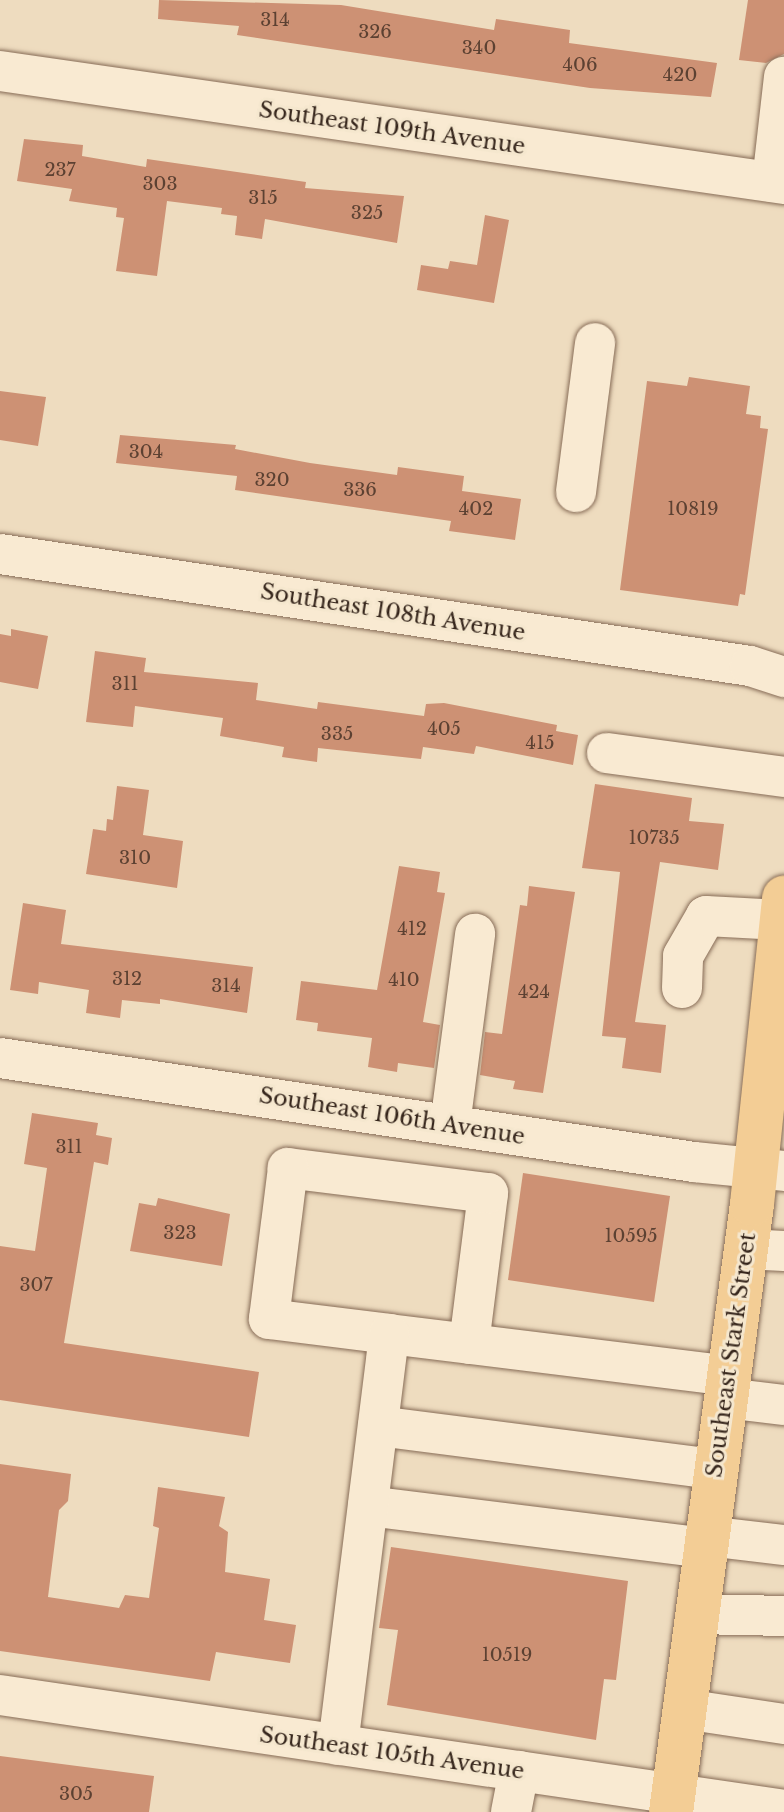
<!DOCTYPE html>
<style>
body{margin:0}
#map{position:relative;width:784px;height:1812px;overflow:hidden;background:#eedcbf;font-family:"Libre Baskerville",serif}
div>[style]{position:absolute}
.building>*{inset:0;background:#cd9174}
.roads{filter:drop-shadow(0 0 2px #876c57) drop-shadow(0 0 2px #876c57)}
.minor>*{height:40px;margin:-20px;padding:0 20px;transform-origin:20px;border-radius:20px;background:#f9ead2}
.major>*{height:44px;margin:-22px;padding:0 22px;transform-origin:22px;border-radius:22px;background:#f3cd95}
span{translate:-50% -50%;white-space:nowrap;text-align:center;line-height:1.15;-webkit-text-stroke:6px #f5e7ce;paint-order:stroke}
.number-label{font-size:18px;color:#5c4132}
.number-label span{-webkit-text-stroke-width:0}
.street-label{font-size:22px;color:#36261c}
</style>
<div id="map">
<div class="building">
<div style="clip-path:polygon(159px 0,341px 5px,494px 30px,496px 19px,570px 30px,569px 43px,717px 63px,711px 97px,590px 88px,237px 35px,239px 26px,158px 19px)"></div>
<div style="clip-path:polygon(748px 0,784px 0,784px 54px,766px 63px,739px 60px)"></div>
<div style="clip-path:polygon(24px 139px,83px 145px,82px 156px,146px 167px,147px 159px,306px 182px,305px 188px,404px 196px,397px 243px,265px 219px,262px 239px,235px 235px,237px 216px,221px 214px,222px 208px,167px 201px,157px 276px,116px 271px,124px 218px,116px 217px,117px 208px,69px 201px,72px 189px,17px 181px)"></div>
<div style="clip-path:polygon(485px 215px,509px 220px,494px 303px,417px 290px,421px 265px,448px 269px,450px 261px,477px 265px)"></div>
<div style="clip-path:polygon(689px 377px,750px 386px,746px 414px,761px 416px,760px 428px,768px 429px,745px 595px,740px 594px,738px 606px,620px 590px,647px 381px,687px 386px)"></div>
<div style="clip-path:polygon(0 391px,46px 397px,38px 446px,0 440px)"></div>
<div style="clip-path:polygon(120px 435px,236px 445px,235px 449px,310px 463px,397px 475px,398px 467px,464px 476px,462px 491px,521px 499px,515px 540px,449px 531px,451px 521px,235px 490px,237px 476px,116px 463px)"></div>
<div style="clip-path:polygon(11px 629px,48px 636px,38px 689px,0 682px,0 634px,11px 636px)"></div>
<div style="clip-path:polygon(95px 651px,146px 658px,144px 672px,258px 683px,256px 700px,317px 709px,318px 702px,424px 716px,426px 704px,444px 703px,557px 725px,556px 731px,578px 735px,573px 765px,476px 746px,474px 754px,423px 747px,421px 759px,318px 748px,317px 762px,282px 757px,284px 747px,220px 736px,223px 718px,135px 706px,133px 727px,86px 722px)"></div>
<div style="clip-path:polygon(595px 784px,692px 798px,689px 821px,724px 824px,718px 870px,660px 862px,635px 1022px,666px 1025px,661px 1073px,622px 1068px,626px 1038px,602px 1036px,620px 872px,582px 868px)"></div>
<div style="clip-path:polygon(117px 786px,149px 790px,143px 835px,183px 841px,177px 888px,86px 874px,93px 829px,106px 831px,107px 819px,113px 820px)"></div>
<div style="clip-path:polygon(399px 866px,440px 872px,437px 892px,445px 893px,423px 1022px,440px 1025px,434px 1068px,398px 1063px,397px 1072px,368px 1067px,372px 1038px,317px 1031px,318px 1023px,296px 1020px,301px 981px,377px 990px)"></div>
<div style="clip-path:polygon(529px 886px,575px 892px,543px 1093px,513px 1089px,515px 1081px,480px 1075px,485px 1032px,502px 1034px,520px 905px,527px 906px)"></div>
<div style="clip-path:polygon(23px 903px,66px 910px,61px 944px,253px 967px,247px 1013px,160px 999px,160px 1004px,122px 1000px,120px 1018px,86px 1013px,89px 990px,39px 982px,38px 994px,10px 990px)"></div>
<div style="clip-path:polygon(32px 1113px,98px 1123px,96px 1135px,112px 1138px,108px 1165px,94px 1162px,64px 1343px,259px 1372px,249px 1437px,0 1400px,0 1246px,35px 1251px,47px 1168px,24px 1164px)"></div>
<div style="clip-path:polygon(523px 1173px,670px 1196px,654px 1302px,508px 1280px)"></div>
<div style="clip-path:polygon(158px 1198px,230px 1214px,222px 1266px,130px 1251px,139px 1203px,156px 1206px)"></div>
<div style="clip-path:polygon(0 1464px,71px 1474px,68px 1501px,59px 1510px,48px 1597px,119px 1608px,125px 1595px,149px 1598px,159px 1528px,153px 1526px,158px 1487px,225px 1497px,219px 1526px,228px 1532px,225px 1572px,270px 1579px,264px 1620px,296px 1625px,290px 1663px,216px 1652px,210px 1681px,0 1651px)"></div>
<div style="clip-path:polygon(391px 1547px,628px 1581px,616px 1680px,604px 1679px,596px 1740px,387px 1705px,398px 1630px,379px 1628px)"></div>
<div style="clip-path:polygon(0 1756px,154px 1776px,149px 1812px,0 1812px)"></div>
</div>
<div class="roads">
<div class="minor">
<div style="left:0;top:71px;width:792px;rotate:8.2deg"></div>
<div style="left:772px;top:182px;width:106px;rotate:-83.5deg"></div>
<div style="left:576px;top:492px;width:150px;rotate:-82.7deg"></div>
<div style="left:0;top:554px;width:758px;rotate:8.49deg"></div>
<div style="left:750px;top:666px;width:36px;rotate:18deg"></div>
<div style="left:607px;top:753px;width:179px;rotate:7.7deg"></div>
<div style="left:682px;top:988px;width:32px;rotate:-88deg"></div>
<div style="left:683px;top:956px;width:46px;rotate:-60.1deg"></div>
<div style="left:706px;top:916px;width:75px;rotate:3.1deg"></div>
<div style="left:0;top:1058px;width:702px;rotate:8.52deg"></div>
<div style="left:694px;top:1162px;width:90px;rotate:5.7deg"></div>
<div style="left:450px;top:1125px;width:193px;rotate:-82.5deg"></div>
<div style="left:745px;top:1249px;width:39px;rotate:3deg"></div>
<div style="left:469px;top:1344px;width:152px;rotate:-82.8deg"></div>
<div style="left:488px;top:1193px;width:202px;rotate:-172.9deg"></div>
<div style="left:288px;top:1168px;width:152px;rotate:97.2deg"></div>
<div style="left:269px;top:1319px;width:121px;rotate:7.1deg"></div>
<div style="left:389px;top:1334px;width:343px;rotate:7deg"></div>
<div style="left:726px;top:1398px;width:58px;rotate:6.9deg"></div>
<div style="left:378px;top:1426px;width:341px;rotate:7.3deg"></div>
<div style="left:368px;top:1506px;width:341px;rotate:7.1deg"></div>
<div style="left:707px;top:1536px;width:78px;rotate:6.7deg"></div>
<div style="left:697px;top:1614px;width:87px;rotate:1.3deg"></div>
<div style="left:0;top:1695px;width:792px;rotate:8.34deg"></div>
<div style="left:684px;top:1709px;width:101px;rotate:8.5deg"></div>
<div style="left:338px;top:1745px;width:414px;rotate:-82.9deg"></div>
<div style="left:511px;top:1812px;width:42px;rotate:-79deg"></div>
</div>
<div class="major">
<div style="left:671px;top:1812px;width:613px;rotate:-82.41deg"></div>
<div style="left:752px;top:1204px;width:308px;rotate:-84deg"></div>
</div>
</div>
<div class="number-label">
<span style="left:275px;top:20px">314</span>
<span style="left:375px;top:32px">326</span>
<span style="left:479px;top:48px">340</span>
<span style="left:580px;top:65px">406</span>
<span style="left:680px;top:75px">420</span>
<span style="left:60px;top:170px">237</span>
<span style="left:160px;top:184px">303</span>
<span style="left:263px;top:198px">315</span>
<span style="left:367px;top:213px">325</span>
<span style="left:146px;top:452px">304</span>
<span style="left:272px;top:480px">320</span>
<span style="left:360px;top:490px">336</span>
<span style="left:476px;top:509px">402</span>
<span style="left:693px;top:509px">10819</span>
<span style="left:125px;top:684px">311</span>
<span style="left:444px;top:729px">405</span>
<span style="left:337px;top:734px">335</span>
<span style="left:540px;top:743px">415</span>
<span style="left:654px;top:838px">10735</span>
<span style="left:135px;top:858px">310</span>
<span style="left:412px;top:929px">412</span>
<span style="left:127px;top:979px">312</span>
<span style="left:404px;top:980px">410</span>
<span style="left:226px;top:986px">314</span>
<span style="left:534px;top:992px">424</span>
<span style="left:69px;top:1147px">311</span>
<span style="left:180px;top:1233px">323</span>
<span style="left:631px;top:1236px">10595</span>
<span style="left:36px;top:1285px">307</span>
<span style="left:507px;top:1655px">10519</span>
<span style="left:76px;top:1794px">305</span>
</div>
<div class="street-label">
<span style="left:392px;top:128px;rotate:8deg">Southeast 109th Avenue</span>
<span style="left:393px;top:612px;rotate:9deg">Southeast 108th Avenue</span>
<span style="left:392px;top:1116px;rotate:9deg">Southeast 106th Avenue</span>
<span style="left:731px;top:1355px;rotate:-82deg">Southeast Stark Street</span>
<span style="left:392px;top:1753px;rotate:8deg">Southeast 105th Avenue</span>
</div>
</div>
